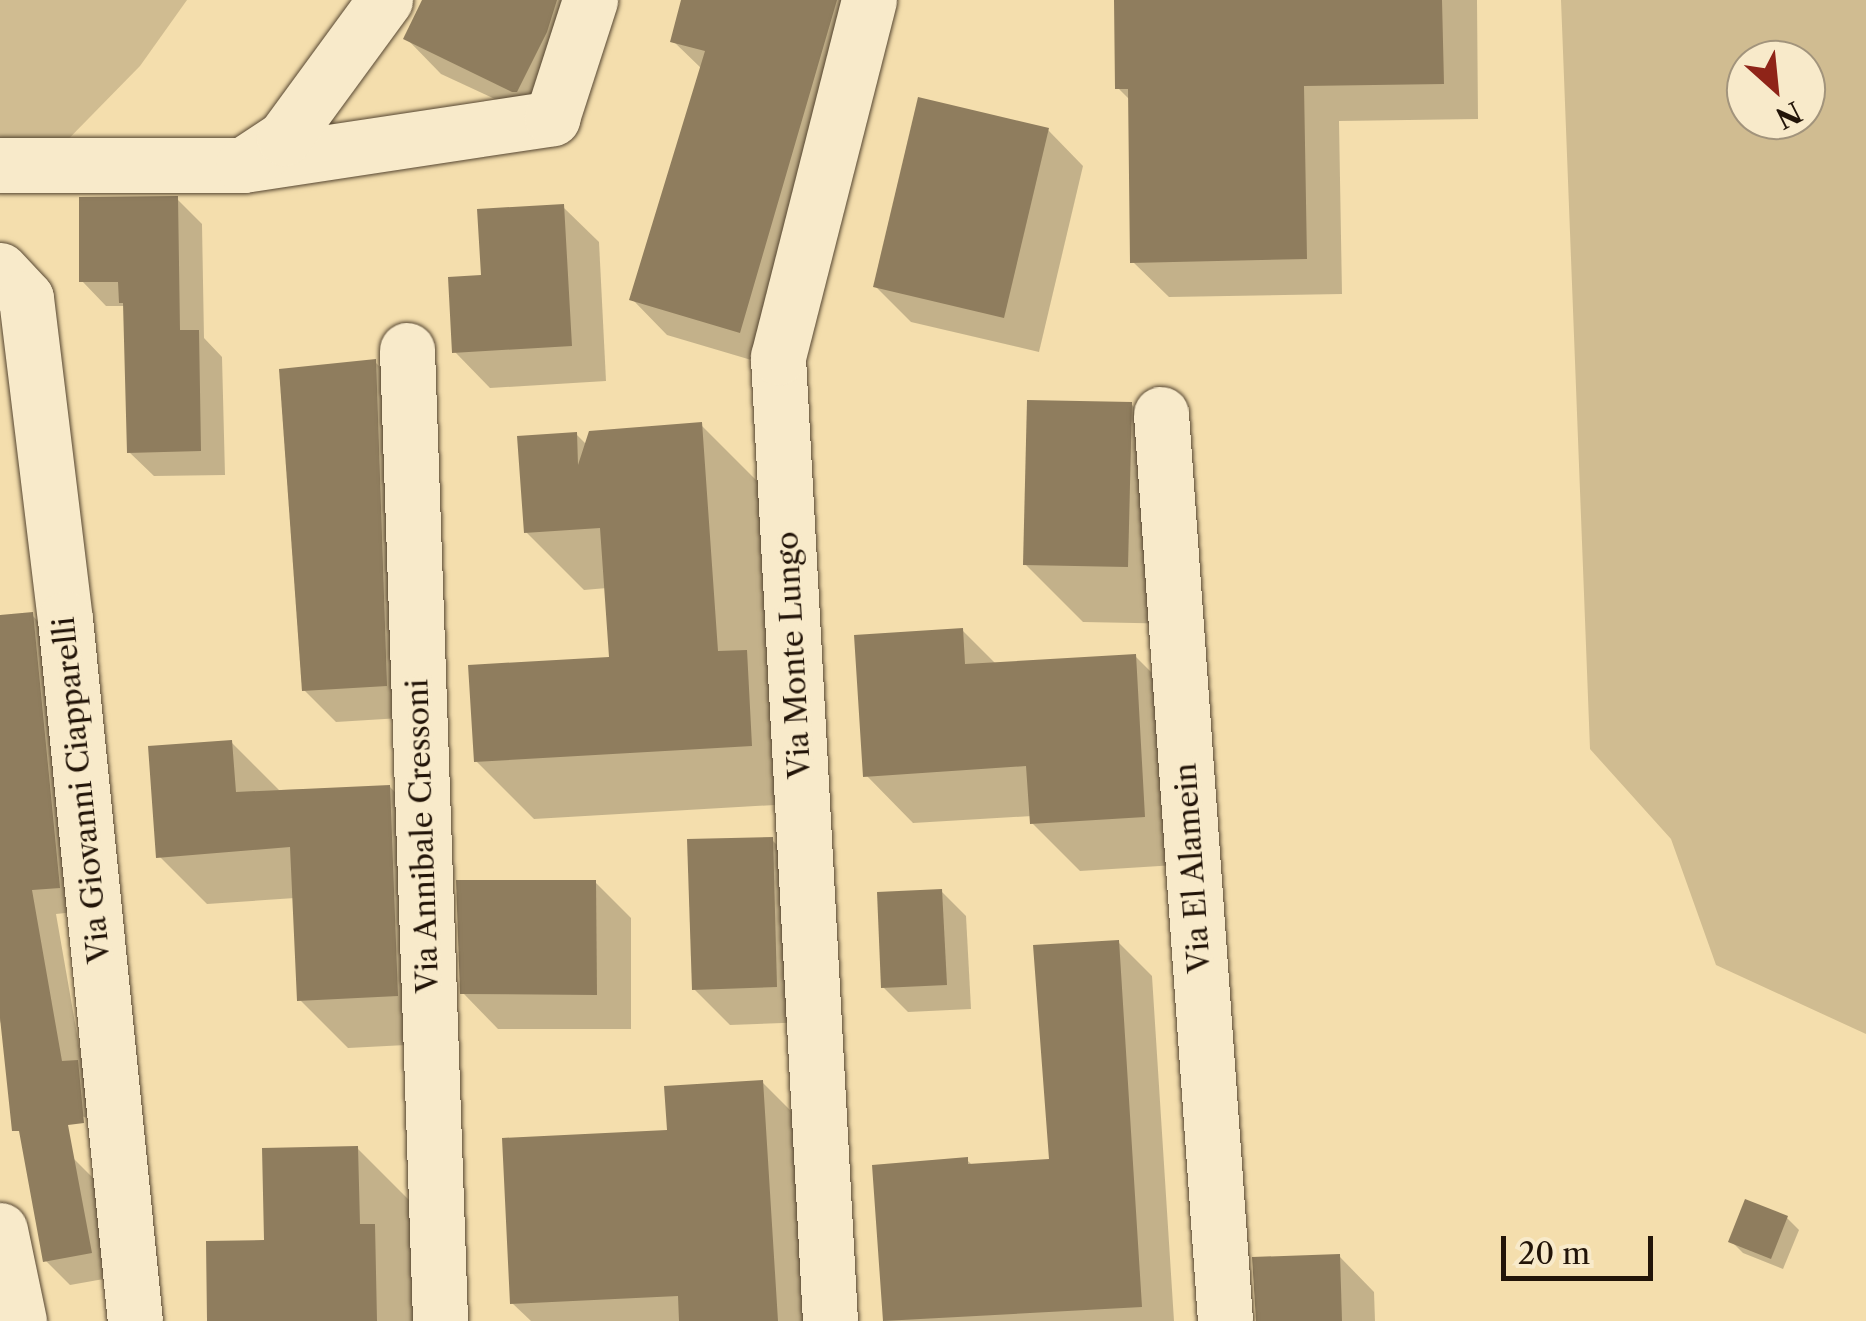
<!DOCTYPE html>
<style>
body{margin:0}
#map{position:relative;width:1866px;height:1321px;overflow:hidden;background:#f4dead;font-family:"Libre Caslon Text",serif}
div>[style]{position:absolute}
.green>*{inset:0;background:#d0bc91}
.shadow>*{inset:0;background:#0003}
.building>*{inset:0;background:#8f7d5e}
.roads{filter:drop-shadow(0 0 2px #564631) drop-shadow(0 0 2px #564631)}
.minor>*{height:55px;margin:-27.5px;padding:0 27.5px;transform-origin:27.5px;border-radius:27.5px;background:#f8eaca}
span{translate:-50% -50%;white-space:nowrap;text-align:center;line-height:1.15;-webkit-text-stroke:8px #f8eaca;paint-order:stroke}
.street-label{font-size:30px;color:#221408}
.north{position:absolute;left:1726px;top:40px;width:100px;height:100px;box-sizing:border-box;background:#f8eaca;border:2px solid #a2947c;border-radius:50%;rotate:153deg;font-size:28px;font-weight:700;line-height:40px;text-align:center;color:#221408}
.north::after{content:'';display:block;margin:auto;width:35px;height:45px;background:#8f2418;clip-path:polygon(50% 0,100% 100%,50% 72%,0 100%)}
.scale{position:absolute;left:1501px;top:1236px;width:152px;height:45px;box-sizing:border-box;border:5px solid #221408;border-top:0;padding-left:12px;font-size:30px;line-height:35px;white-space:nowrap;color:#221408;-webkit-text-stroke:8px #f8eaca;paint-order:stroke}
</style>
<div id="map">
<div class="green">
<div style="clip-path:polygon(0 0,187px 0,140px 66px,40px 168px,0 162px)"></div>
<div style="clip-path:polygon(evenodd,1561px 0,1866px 0,1866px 1034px,1716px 965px,1671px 839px,1590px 749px,1561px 0,1806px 60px,1806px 120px,1746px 120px,1746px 60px,1806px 60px)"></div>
</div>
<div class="shadow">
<div style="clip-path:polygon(425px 0,596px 0,553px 126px,441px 74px,406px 38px)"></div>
<div style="clip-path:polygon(684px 0,882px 0,775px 367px,667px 335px,632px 299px,702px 69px,673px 41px)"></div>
<div style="clip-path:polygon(1116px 0,1477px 0,1478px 119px,1339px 121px,1342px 294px,1169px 297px,1133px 262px,1131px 101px,1118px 88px)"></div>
<div style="clip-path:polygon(1048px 130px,1083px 166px,1039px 352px,911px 322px,876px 287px)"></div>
<div style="clip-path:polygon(177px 199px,202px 224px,204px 338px,222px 357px,225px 475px,154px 476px,129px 452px,126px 306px,106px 306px,82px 281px)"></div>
<div style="clip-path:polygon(563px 207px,599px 242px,606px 381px,490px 388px,455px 352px,484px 278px)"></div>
<div style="clip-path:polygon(375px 362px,406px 393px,417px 717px,336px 722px,304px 690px)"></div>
<div style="clip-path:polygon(1131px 404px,1189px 462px,1185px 624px,1083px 622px,1025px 564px)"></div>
<div style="clip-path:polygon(701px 425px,759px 483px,809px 803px,534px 819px,476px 761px,612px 660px,607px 588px,584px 590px,526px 532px,576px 434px,587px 445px)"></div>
<div style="clip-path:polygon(32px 615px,56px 640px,84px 911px,56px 914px,92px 1120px,33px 1097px,0 1021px,0 617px)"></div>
<div style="clip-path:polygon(962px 630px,997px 665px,1135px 656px,1183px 704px,1192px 864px,1080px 871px,1032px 823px,1032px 816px,913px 823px,866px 775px)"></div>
<div style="clip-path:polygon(231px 742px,279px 790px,390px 787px,437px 835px,445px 1043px,348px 1048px,300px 1000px,295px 898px,207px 904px,159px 856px)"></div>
<div style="clip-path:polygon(772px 840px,807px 875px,811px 1022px,730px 1025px,694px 989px)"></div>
<div style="clip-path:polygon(595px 882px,631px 918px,631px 1029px,498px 1029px,463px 993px)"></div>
<div style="clip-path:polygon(941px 891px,966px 916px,971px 1009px,908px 1012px,883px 987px)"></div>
<div style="clip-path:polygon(1118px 942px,1152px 976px,1174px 1321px,885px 1321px,875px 1167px,967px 1160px,973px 1166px,1051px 1162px)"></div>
<div style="clip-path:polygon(762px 1082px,820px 1140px,831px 1321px,531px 1321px,512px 1303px,669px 1132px)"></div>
<div style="clip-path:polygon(357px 1148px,415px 1206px,433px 1321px,210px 1321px)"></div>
<div style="clip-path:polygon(72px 1157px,97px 1182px,115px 1277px,70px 1285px,45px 1260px)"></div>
<div style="clip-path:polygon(1787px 1218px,1799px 1230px,1783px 1269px,1743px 1253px,1731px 1241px)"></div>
<div style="clip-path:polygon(1339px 1256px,1374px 1292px,1375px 1321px,1258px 1321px)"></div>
</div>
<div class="building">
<div style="clip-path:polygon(422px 0,557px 0,547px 32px,517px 92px,512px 92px,403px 39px)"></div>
<div style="clip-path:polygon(681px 0,837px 0,740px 333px,629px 300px,705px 51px,670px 42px)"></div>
<div style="clip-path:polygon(1114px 0,1442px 0,1444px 84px,1304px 86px,1307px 259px,1130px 263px,1128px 89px,1115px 89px)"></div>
<div style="clip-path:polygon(918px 97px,1049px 128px,1004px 318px,873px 287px)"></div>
<div style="clip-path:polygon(178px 196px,180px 330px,199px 330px,201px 451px,127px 453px,123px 303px,119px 303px,118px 282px,79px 282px,79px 197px)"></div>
<div style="clip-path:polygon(564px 204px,572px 346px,452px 353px,448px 277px,481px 275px,477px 209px)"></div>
<div style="clip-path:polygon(376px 359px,387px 686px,302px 691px,279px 369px)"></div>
<div style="clip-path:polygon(1027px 400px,1132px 402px,1128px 567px,1023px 565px)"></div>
<div style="clip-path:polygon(702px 422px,718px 651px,747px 650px,752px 746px,474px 762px,468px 665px,609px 657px,600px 528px,524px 533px,517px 436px,577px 432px,578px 465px,589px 431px)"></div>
<div style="clip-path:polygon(33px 612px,60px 888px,32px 890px,62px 1061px,78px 1060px,84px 1123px,68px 1125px,92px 1253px,43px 1262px,19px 1131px,12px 1131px,0 1018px,0 615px)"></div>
<div style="clip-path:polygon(963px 628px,965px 664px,1136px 654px,1145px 817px,1030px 824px,1026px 766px,863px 777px,854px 635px)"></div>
<div style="clip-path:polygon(232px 740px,236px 792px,390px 785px,398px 996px,297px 1001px,290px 847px,156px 858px,148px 746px)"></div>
<div style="clip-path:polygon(773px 837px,777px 987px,692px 990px,687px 839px)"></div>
<div style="clip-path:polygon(456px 880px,596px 880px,597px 995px,460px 994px)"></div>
<div style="clip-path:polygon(942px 889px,947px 985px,881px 988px,877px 892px)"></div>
<div style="clip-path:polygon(1119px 940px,1142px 1307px,883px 1321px,872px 1165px,968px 1157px,968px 1164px,1049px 1159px,1033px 945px)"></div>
<div style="clip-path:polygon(763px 1080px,778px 1321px,679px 1321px,678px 1296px,510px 1304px,502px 1138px,667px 1130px,664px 1086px)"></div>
<div style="clip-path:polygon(358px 1146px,360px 1224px,375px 1224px,377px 1321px,207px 1321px,206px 1241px,264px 1240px,262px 1148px)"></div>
<div style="clip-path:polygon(1745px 1199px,1788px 1216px,1771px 1259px,1728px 1242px)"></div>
<div style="clip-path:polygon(1340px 1254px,1342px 1321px,1256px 1321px,1252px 1257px)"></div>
</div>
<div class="roads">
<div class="minor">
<div style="left:0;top:165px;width:243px"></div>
<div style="left:243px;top:165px;width:313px;rotate:-8.6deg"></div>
<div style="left:552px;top:118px;width:124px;rotate:-72.1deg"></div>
<div style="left:243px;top:165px;width:49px;rotate:-33.4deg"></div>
<div style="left:284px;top:138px;width:171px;rotate:-53.8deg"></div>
<div style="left:0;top:270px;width:38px;rotate:47deg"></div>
<div style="left:26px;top:298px;width:323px;rotate:83.1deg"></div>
<div style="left:65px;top:619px;width:705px;rotate:84.31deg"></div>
<div style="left:407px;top:350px;width:972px;rotate:88.05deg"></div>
<div style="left:1161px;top:414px;width:909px;rotate:85.96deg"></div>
<div style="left:0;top:1230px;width:93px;rotate:78.2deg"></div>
<div style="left:830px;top:1321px;width:965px;rotate:-93.09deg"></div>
<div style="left:778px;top:357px;width:368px;rotate:-75.7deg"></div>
</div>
</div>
<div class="street-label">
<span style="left:794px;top:655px;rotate:-93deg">Via Monte Lungo</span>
<span style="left:82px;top:790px;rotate:-96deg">Via Giovanni Ciapparelli</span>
<span style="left:423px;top:836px;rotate:-92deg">Via Annibale Cressoni</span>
<span style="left:1193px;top:868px;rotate:-94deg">Via El Alamein</span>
</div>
<div class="north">N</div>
<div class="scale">20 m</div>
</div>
